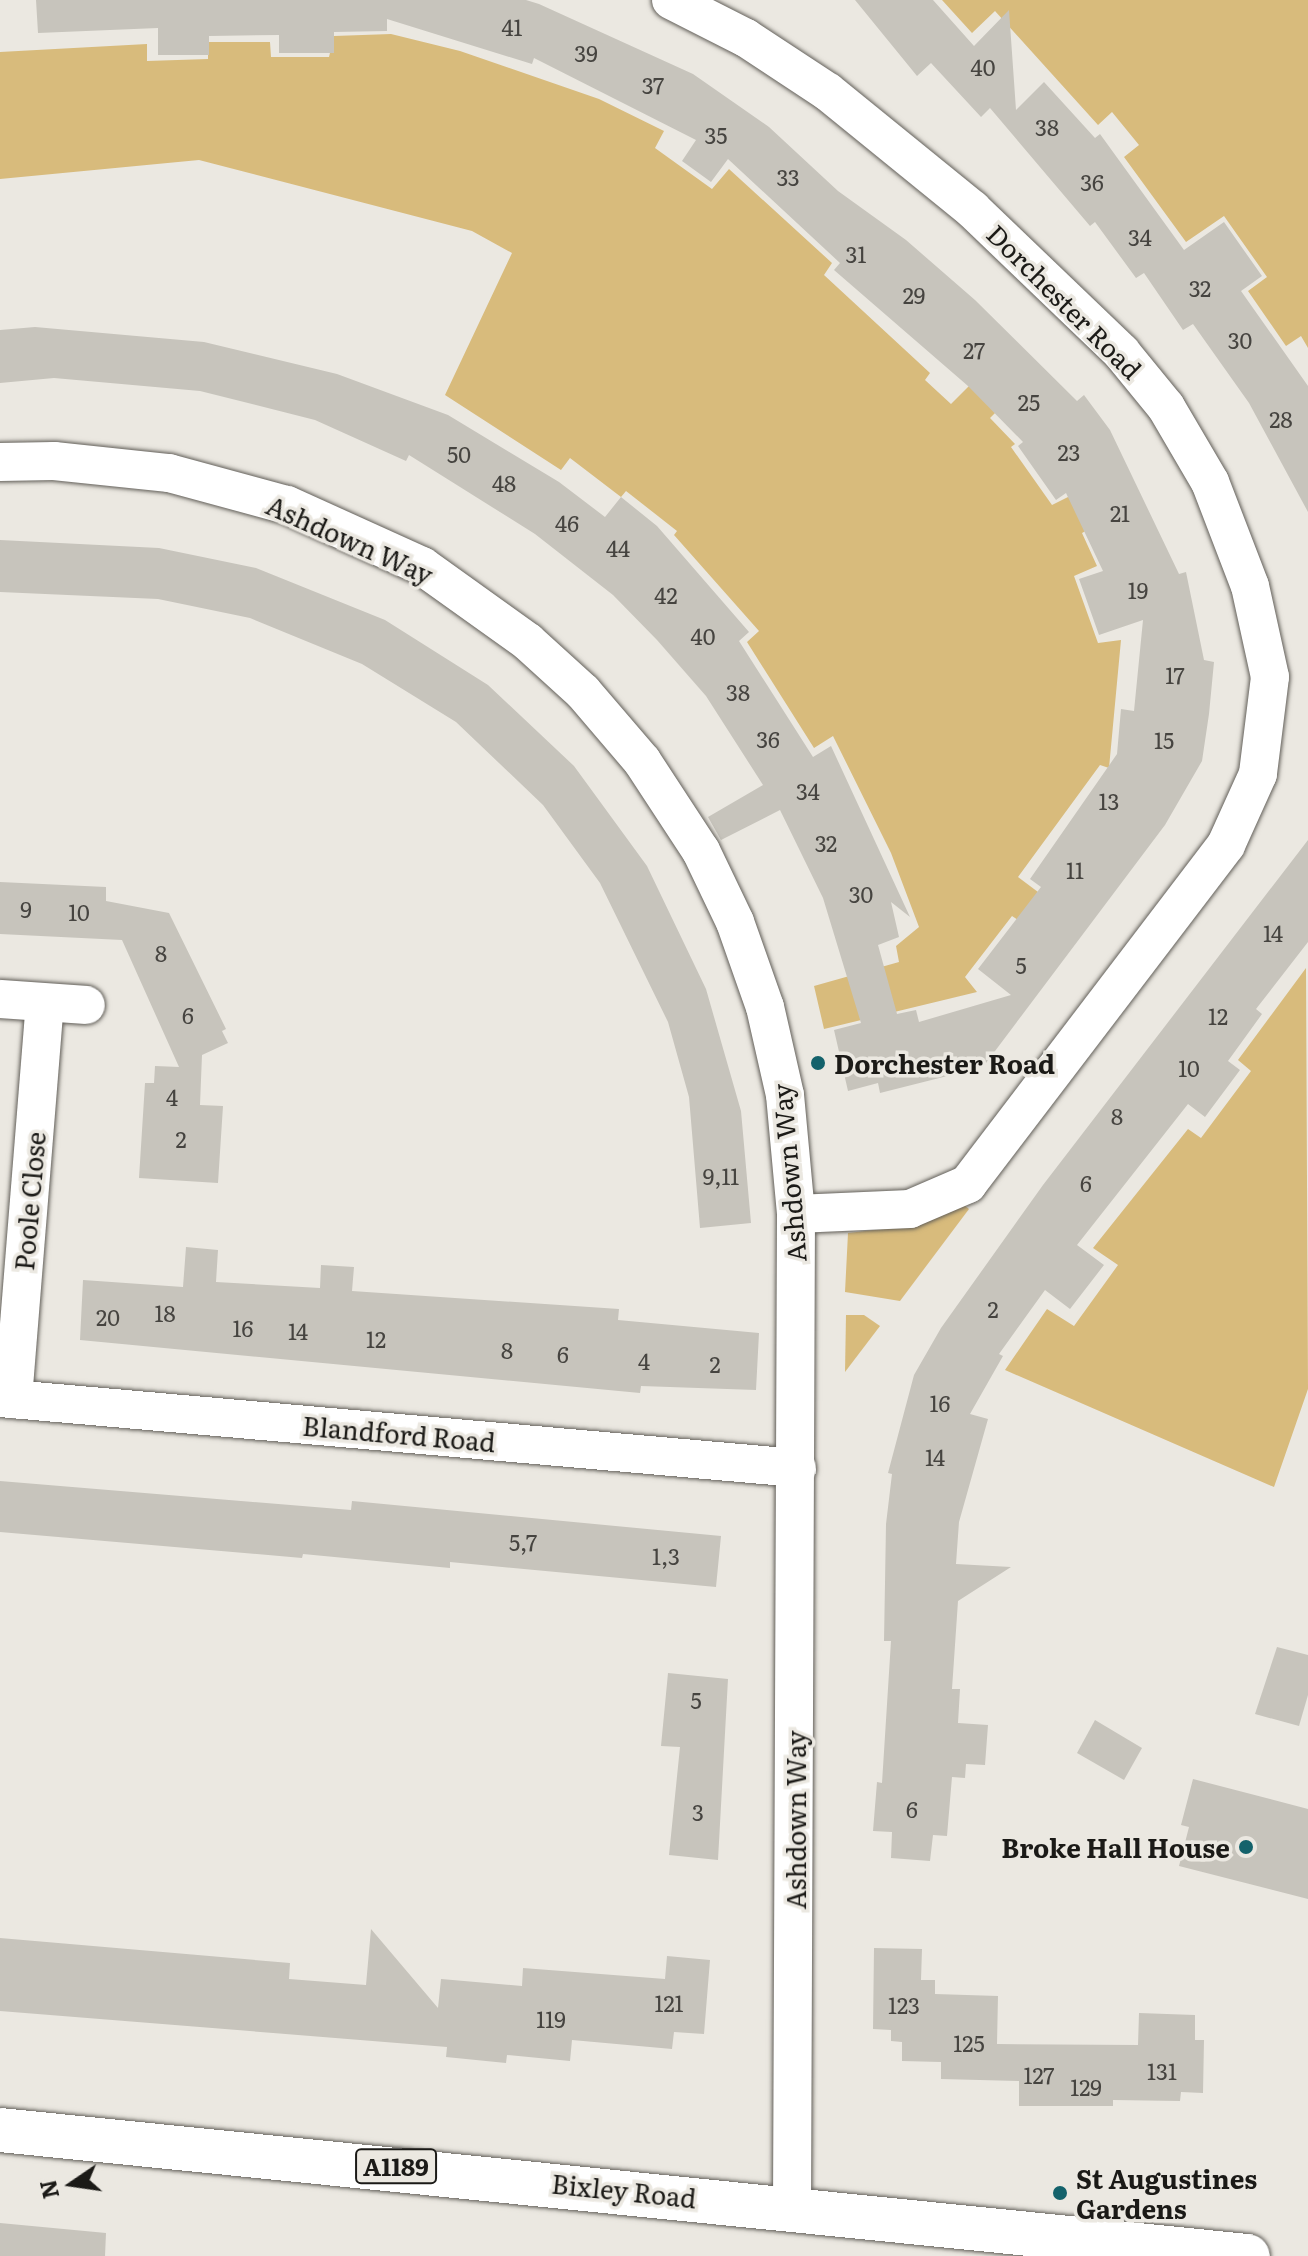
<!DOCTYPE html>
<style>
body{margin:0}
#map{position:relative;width:1308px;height:2256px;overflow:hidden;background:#ebe8e1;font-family:Literata,serif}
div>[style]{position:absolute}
.green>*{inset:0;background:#d8bb7c}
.building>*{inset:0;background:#c7c4bc}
.roads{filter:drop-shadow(0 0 2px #625f59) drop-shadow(0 0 2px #625f59)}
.street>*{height:38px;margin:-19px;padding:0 19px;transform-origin:19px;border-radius:19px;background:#fff}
.primary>*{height:44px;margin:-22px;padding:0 22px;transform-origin:22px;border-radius:22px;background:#fff}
.dots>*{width:22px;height:22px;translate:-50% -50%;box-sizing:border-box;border:4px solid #ebe8e1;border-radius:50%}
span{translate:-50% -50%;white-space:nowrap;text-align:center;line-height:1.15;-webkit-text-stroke:7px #ebe8e1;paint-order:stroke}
.number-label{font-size:22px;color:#464440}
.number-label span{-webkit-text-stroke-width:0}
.shield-label span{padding:2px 6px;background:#ebe8e1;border:2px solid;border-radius:6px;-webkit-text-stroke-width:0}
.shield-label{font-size:24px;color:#1b1a17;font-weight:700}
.street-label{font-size:26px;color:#1b1a17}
.poi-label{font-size:26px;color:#1b1a17;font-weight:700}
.left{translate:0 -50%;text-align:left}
.right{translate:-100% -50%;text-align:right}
.north{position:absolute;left:32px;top:2144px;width:80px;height:80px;-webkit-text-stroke:6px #ebe8e1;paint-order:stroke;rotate:257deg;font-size:22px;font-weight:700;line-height:32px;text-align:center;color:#1b1a17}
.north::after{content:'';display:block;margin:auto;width:28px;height:36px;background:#1b1a17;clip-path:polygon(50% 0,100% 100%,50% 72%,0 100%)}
</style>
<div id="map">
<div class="green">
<div style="clip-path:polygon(942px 0,1308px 0,1308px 348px,1301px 336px,1286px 346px,1248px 291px,1267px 277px,1224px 216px,1186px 242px,1124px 157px,1139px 145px,1112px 112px,1098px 125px,995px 11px,972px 33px)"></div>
<div style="clip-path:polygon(391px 34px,460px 51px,599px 99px,664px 131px,655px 148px,712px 189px,729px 169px,832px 263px,824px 275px,930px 373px,925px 380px,951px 404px,974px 381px,999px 409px,990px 418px,1015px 444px,1011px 447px,1052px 505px,1074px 494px,1091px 528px,1082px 533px,1097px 566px,1074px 576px,1098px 643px,1121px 640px,1109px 768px,1100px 765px,1018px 877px,1046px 898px,1027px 926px,1012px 916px,965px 977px,977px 992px,824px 1029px,814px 986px,899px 962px,896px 946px,919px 927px,891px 853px,833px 736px,814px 748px,747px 642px,759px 631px,674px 535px,677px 531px,626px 491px,621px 497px,570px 458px,561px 470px,445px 395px,512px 253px,472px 231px,199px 160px,0 179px,0 52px,147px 44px,147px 61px,208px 59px,208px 42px,270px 42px,271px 57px,329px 57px,334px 36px)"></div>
<div style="clip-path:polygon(1306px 968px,1308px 1389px,1274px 1487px,1005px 1370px,1047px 1309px,1074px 1326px,1118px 1265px,1093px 1248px,1188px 1129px,1201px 1138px,1251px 1071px,1238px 1060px)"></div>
<div style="clip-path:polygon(964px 1205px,969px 1209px,900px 1301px,845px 1292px,848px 1233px,917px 1225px)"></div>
<div style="clip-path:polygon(846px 1315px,864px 1315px,880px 1326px,845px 1372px)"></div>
</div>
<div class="building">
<div style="clip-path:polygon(36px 0,526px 0,539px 4px,693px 74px,769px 127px,838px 191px,906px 240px,975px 300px,1077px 401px,1084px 395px,1110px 430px,1179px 574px,1186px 572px,1204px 660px,1214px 662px,1209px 714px,1202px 761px,1165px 825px,983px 1067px,880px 1093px,878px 1083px,848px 1091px,834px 1030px,861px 1023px,823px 898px,780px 810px,721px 840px,708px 817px,763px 785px,706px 696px,657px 640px,613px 595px,535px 534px,409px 455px,406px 461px,315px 420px,200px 391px,54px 378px,0 383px,0 330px,35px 327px,204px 342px,337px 374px,448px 415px,559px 482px,605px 517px,621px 497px,657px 526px,749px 632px,739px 641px,813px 757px,831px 746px,910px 917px,891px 902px,899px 937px,878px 945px,897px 1014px,916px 1010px,919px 1022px,1011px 995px,978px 969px,1041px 887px,1030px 879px,1117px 754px,1121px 709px,1134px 711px,1143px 620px,1099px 635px,1079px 579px,1103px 571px,1066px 493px,1056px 500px,1018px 446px,1023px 442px,968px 386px,834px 270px,840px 263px,728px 159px,711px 182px,682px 161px,696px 140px,534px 58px,532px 64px,387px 19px,387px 31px,334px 32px,334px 53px,279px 53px,279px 35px,209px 36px,209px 55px,158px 55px,158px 28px,38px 33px)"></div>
<div style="clip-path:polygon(855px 0,933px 0,974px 46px,1009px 10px,1016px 110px,1044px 82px,1095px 138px,1100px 134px,1184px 250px,1224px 222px,1262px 276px,1241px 291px,1308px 386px,1308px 512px,1249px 403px,1193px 324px,1183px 330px,1144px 273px,1136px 278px,1095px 222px,1090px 226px,990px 108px,981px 117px,931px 63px,917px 76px)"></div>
<div style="clip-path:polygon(0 540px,159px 548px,256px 568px,385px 620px,488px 685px,574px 766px,647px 866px,706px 989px,741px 1111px,751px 1223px,700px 1228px,689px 1097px,668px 1022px,600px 883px,543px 805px,456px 722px,362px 664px,250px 618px,158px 599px,0 592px)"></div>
<div style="clip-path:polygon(1308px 840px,1308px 942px,1256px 1009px,1262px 1014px,1228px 1061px,1240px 1070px,1205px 1117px,1188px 1104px,1077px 1245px,1104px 1265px,1070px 1309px,1045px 1290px,999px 1354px,1003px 1356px,970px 1414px,988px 1419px,959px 1522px,956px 1564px,1011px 1567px,958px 1601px,952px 1689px,960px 1689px,958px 1723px,988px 1725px,985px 1765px,966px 1764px,965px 1778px,952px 1777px,947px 1836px,933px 1835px,930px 1861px,891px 1858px,892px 1832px,873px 1831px,877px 1782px,882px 1783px,891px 1641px,884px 1641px,886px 1524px,892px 1474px,888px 1473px,914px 1375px,941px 1328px,1043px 1185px)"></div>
<div style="clip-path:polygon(0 882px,106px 887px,106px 901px,169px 913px,226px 1029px,222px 1031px,228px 1043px,202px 1055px,200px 1105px,223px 1106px,218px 1183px,139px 1178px,145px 1083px,154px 1083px,155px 1066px,179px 1067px,122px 940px,0 934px)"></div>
<div style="clip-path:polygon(186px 1247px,218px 1250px,216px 1282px,320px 1288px,321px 1265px,354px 1267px,352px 1291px,619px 1309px,618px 1320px,759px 1333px,756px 1390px,641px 1386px,640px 1393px,80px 1340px,83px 1280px,183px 1287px)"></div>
<div style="clip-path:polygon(0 1481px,351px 1510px,352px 1501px,721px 1536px,716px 1587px,450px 1562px,450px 1568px,303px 1554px,302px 1558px,0 1532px)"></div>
<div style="clip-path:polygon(1277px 1647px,1308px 1655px,1308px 1695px,1299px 1726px,1255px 1714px)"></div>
<div style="clip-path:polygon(668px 1673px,728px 1679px,718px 1860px,669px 1855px,680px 1747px,661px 1746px)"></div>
<div style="clip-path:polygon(1095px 1720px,1142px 1748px,1124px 1780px,1077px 1753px)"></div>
<div style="clip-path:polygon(1193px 1779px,1308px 1809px,1308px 1899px,1179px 1866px,1189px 1827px,1181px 1825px)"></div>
<div style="clip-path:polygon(371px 1929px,438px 2008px,441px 1979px,522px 1986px,523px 1968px,665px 1979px,667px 1956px,710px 1960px,704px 2034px,674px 2032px,672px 2049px,572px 2040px,570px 2061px,507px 2055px,506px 2063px,446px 2057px,447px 2047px,0 2011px,0 1938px,290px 1963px,289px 1979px,366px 1985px)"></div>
<div style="clip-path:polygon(874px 1948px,922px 1949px,921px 1980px,935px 1980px,935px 1994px,998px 1996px,997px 2044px,1138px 2045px,1139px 2013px,1195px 2015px,1195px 2040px,1204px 2040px,1203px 2093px,1181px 2092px,1180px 2101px,1113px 2100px,1113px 2106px,1019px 2106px,1019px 2081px,941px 2079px,941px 2062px,902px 2061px,902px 2042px,891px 2041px,891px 2030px,873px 2029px)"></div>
<div style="clip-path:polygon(0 2223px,106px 2233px,105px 2256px,0 2256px)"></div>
</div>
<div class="roads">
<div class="street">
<div style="left:671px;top:0;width:84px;rotate:26.9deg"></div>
<div style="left:746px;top:38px;width:98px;rotate:33.4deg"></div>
<div style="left:828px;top:92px;width:186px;rotate:39.1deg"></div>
<div style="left:972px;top:209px;width:207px;rotate:43.8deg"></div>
<div style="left:1121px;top:352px;width:71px;rotate:50.7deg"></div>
<div style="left:1166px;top:407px;width:87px;rotate:59.6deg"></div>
<div style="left:1210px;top:482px;width:111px;rotate:69deg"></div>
<div style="left:1250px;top:586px;width:93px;rotate:77.6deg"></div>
<div style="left:1270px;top:677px;width:98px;rotate:97.1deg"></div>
<div style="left:1258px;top:774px;width:78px;rotate:114.3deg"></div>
<div style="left:1226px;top:845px;width:426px;rotate:127.3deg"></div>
<div style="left:968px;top:1184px;width:63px;rotate:156.7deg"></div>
<div style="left:910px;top:1209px;width:114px;rotate:177.5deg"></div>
<div style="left:0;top:462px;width:54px;rotate:-1.1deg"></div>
<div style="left:54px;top:461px;width:116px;rotate:6deg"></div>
<div style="left:169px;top:473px;width:122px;rotate:15.2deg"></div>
<div style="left:287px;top:505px;width:148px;rotate:24.3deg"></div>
<div style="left:422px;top:566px;width:130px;rotate:35.6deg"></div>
<div style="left:528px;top:642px;width:74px;rotate:42.3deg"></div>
<div style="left:583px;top:692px;width:91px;rotate:49.5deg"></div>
<div style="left:642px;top:761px;width:108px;rotate:56.8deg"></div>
<div style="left:701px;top:851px;width:79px;rotate:64.4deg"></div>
<div style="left:735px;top:922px;width:90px;rotate:70.6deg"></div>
<div style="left:765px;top:1007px;width:90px;rotate:77.2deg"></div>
<div style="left:785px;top:1095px;width:120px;rotate:84.7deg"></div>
<div style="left:796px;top:1214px;width:994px;rotate:90.23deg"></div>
<div style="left:0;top:999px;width:86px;rotate:4deg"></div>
<div style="left:0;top:1398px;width:800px;rotate:5.02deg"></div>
<div style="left:13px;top:1399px;width:397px;rotate:-85.4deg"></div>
</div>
<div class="primary">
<div style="left:0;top:2130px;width:1254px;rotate:5.77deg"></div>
</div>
</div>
<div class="dots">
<div style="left:818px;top:1063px;background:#14626b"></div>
<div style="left:1246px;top:1847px;background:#14626b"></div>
<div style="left:1060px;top:2193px;background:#14626b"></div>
</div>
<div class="number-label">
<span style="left:512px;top:27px">41</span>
<span style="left:586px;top:53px">39</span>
<span style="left:983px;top:67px">40</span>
<span style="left:653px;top:85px">37</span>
<span style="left:1047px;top:127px">38</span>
<span style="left:716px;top:135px">35</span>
<span style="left:788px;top:177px">33</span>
<span style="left:1092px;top:182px">36</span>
<span style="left:1140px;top:237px">34</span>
<span style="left:856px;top:254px">31</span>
<span style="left:1200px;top:288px">32</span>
<span style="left:914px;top:295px">29</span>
<span style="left:1240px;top:340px">30</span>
<span style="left:974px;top:350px">27</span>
<span style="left:1029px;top:402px">25</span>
<span style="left:1281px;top:419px">28</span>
<span style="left:1069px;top:452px">23</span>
<span style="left:459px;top:454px">50</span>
<span style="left:504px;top:483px">48</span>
<span style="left:1120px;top:513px">21</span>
<span style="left:567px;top:523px">46</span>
<span style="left:618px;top:548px">44</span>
<span style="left:1138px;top:590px">19</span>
<span style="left:666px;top:595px">42</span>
<span style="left:703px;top:636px">40</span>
<span style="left:1175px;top:675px">17</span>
<span style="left:738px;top:692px">38</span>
<span style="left:768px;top:739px">36</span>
<span style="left:1164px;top:740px">15</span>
<span style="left:808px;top:791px">34</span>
<span style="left:1109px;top:801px">13</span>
<span style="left:826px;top:843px">32</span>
<span style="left:1075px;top:870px">11</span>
<span style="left:861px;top:894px">30</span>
<span style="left:26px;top:909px">9</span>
<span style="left:79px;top:912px">10</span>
<span style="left:1273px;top:933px">14</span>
<span style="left:161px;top:953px">8</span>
<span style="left:1021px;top:965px">5</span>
<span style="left:188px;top:1015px">6</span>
<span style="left:1218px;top:1016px">12</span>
<span style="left:1189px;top:1068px">10</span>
<span style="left:172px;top:1097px">4</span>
<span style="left:1117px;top:1116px">8</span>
<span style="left:181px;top:1139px">2</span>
<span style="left:721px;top:1176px">9,11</span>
<span style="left:1086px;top:1183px">6</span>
<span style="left:993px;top:1309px">2</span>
<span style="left:165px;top:1313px">18</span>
<span style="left:108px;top:1317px">20</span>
<span style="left:243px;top:1328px">16</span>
<span style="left:298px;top:1331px">14</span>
<span style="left:376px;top:1339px">12</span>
<span style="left:507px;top:1350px">8</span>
<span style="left:563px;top:1354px">6</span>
<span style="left:644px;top:1361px">4</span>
<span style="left:715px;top:1364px">2</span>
<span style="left:940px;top:1403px">16</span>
<span style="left:935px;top:1457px">14</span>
<span style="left:523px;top:1542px">5,7</span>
<span style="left:666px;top:1556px">1,3</span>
<span style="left:696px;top:1700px">5</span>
<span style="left:912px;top:1809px">6</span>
<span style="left:698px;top:1812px">3</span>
<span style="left:669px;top:2003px">121</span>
<span style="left:904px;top:2005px">123</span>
<span style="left:551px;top:2019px">119</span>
<span style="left:969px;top:2043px">125</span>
<span style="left:1162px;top:2071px">131</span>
<span style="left:1039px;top:2075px">127</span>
<span style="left:1086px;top:2087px">129</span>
</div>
<div class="shield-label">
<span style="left:396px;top:2166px">A1189</span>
</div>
<div class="street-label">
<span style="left:1065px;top:301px;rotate:45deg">Dorchester Road</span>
<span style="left:350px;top:539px;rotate:24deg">Ashdown Way</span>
<span style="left:788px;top:1173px;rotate:-95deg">Ashdown Way</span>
<span style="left:29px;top:1201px;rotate:-85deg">Poole Close</span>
<span style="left:399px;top:1433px;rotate:5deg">Blandford Road</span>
<span style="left:795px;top:1820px;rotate:-90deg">Ashdown Way</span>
<span style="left:624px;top:2190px;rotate:6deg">Bixley Road</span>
</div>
<div class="poi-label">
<span class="left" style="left:834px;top:1063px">Dorchester Road</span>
<span class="right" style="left:1230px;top:1847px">Broke Hall House</span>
<span class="left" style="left:1076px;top:2193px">St Augustines<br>Gardens</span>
</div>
<div class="north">N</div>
</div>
